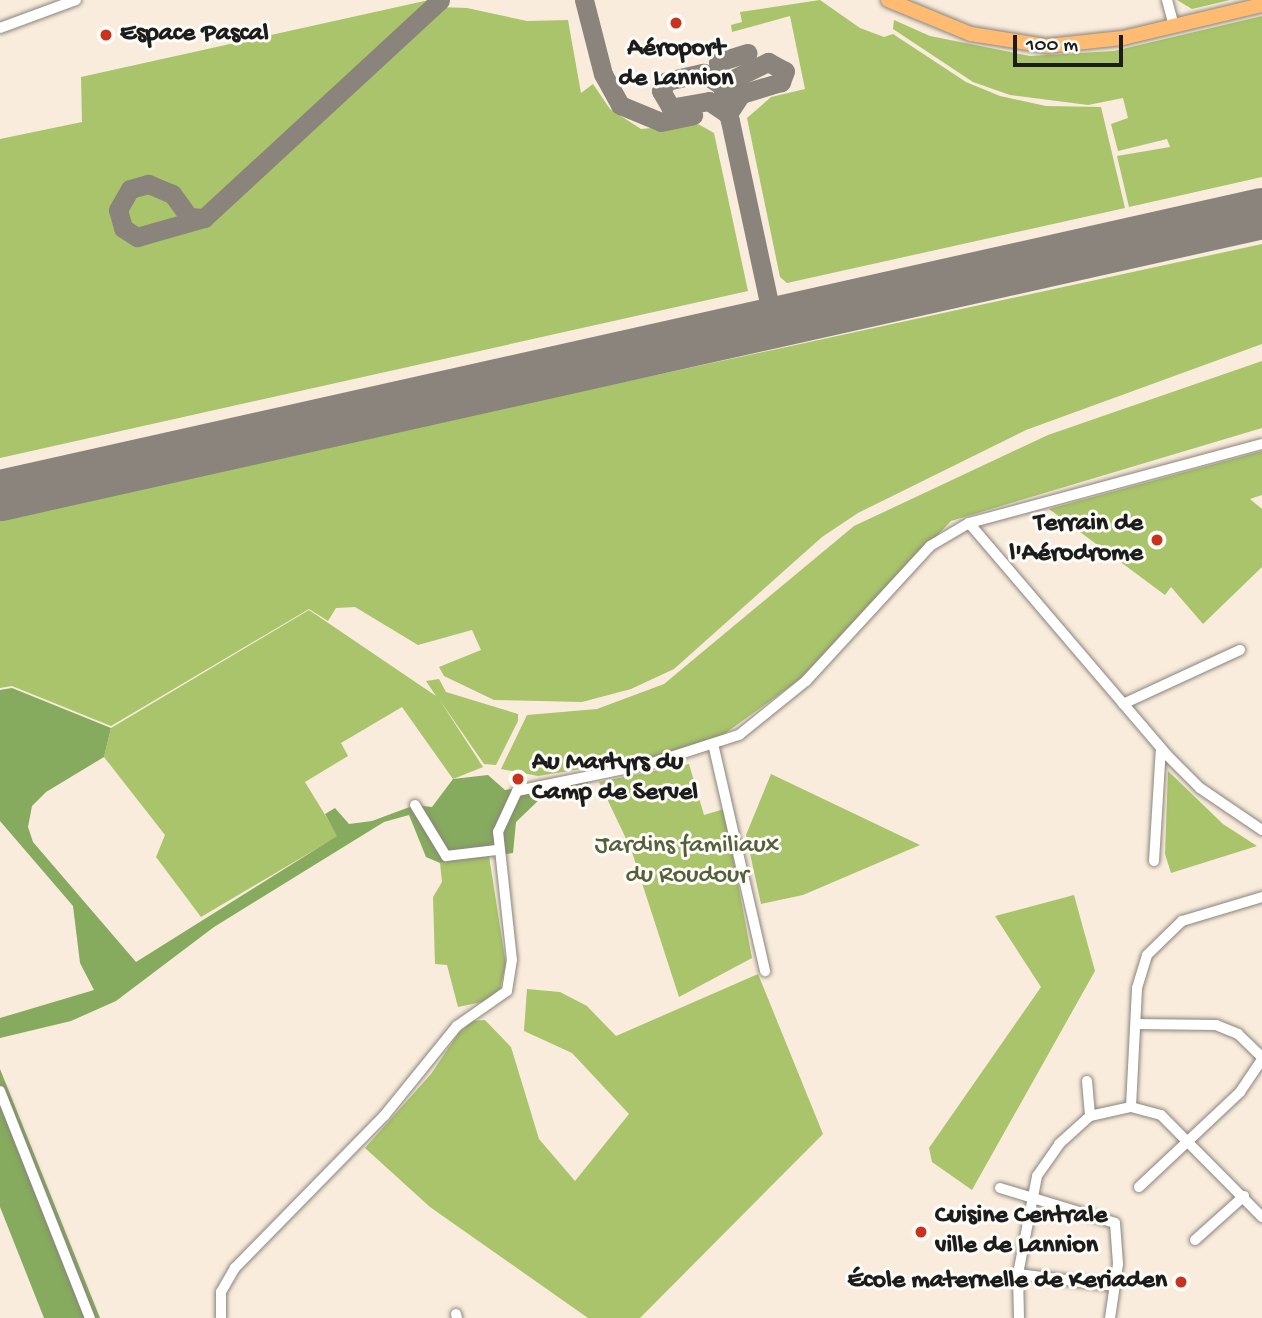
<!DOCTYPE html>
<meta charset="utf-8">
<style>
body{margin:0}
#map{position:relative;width:1262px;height:1318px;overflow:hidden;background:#f9ecdc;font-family:"Gochi Hand",sans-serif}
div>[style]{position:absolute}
.green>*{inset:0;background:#a9c46a}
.forest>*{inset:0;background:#86aa5e}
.taxiway>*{height:19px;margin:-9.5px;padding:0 9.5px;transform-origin:9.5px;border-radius:9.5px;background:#8a847c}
.runway>*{height:51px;margin:-25.5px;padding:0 25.5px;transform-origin:25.5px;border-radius:25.5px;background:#8a847c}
.roads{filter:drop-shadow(0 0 2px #8a847c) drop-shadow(0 0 2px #8a847c)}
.minor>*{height:10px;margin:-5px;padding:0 5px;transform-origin:5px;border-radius:5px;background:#fff}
.major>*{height:14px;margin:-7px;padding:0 7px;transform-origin:7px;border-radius:7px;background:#ffbb71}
.dots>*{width:19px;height:19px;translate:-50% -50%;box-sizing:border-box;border:4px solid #fdfcf7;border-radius:50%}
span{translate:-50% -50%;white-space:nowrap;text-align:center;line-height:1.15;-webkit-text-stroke:6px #fdfcf7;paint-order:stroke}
.poi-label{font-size:26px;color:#1c1c1c;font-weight:700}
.left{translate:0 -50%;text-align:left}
.right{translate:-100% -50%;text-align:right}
.park-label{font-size:26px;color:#545f3b}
.scale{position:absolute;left:1013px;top:35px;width:110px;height:32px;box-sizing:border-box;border:4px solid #1c1c1c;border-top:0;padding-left:9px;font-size:21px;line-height:24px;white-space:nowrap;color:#1c1c1c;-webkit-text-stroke:5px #fdfcf7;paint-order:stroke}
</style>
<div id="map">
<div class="green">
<div style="clip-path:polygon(429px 0,197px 216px,159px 182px,144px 181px,119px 196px,120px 227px,133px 238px,209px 219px,438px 7px,467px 8px,527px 21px,568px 20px,581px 93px,593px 84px,610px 109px,641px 129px,698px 124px,714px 133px,748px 291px,0 458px,0 139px,82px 122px,81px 77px)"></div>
<div style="clip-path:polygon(820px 0,860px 28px,884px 37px,893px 34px,966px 82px,1000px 96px,1046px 106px,1101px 107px,1125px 208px,787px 283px,780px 277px,747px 118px,771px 97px,805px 89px,790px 16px,732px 32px,731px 25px,742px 22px,740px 12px)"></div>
<div style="clip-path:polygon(1177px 0,1230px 0,1192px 9px)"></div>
<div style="clip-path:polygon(1262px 16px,1262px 177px,1129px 207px,1117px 156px,1170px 147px,1167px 139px,1118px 151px,1111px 124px,1128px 118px,1123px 98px,1088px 105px,1010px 95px,973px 82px,893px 29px,894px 20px,930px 36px,1030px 56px,1114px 51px)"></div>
<div style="clip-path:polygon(141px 186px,163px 190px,187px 219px,131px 232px,120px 210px,125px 196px)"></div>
<div style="clip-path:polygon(1262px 244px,1262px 344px,1026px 430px,858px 513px,822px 537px,674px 669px,631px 689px,582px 702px,494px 700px,444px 676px,439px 667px,481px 650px,472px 630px,418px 645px,355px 607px,336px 608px,328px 621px,309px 609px,111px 726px,12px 686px,0 688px,0 517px)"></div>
<div style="clip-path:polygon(1262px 361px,1262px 428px,951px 521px,799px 680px,716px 740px,663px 756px,538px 776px,501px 769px,527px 715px,597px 709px,664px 684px,854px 526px,1048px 435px)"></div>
<div style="clip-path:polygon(1262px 451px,1262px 495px,1250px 499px,1262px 509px,1262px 567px,1203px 624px,1171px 587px,1165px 595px,1049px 509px)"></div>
<div style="clip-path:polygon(309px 610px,436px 696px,426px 681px,439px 679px,446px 692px,518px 714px,518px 721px,496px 765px,484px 764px,439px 699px,483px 767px,453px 779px,402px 707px,341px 743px,348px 756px,305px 782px,338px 836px,201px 917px,156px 857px,165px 835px,104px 757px,111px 728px)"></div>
<div style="clip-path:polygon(689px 764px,704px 815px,724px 809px,752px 958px,679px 997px,631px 849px,599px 782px)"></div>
<div style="clip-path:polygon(1168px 771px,1223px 824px,1257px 846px,1171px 873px,1165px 854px)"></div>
<div style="clip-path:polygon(771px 774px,920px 845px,803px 895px,761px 904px,746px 835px)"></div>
<div style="clip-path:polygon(489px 856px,506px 965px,500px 989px,487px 1001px,458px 1007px,447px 965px,435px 964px,433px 897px,442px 882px,440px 863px)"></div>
<div style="clip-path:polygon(1074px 895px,1095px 971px,972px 1190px,932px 1162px,929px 1148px,1041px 987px,995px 916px)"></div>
<div style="clip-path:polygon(758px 974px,823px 1134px,640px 1318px,588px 1318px,430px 1207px,365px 1148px,431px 1074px,458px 1034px,472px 1021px,485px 1020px,511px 1047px,539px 1139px,575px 1181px,629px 1114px,572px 1053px,524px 1031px,527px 989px,560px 992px,587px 1006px,616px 1036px)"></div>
</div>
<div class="forest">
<div style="clip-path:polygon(12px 688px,111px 728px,104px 757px,46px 792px,32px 806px,28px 827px,33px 842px,136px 962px,337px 836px,325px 814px,335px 808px,349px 824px,372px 821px,415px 805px,432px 807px,453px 779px,488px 775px,505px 790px,587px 779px,589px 788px,541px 798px,516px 822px,513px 853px,440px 863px,426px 857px,409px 815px,384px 822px,214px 927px,116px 1001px,71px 1021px,0 1038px,0 1018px,94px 990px,80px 963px,73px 906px,0 821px,0 690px)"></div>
<div style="clip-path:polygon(0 1069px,100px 1318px,44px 1318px,0 1207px)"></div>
</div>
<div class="taxiway">
<div style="left:584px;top:0;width:76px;rotate:75.6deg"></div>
<div style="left:603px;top:74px;width:35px;rotate:61deg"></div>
<div style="left:620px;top:105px;width:44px;rotate:22.5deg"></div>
<div style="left:661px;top:122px;width:33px;rotate:-12deg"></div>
<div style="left:723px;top:90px;width:28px;rotate:-100deg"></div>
<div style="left:718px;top:62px;width:31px;rotate:-17deg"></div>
<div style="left:724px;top:94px;width:19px;rotate:-55deg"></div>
<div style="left:735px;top:78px;width:37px;rotate:-26deg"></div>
<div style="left:768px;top:62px;width:19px;rotate:28deg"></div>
<div style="left:785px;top:71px;width:12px;rotate:110deg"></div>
<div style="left:781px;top:82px;width:42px;rotate:163.3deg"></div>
<div style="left:741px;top:94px;width:24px;rotate:123deg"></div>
<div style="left:728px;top:114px;width:23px;rotate:-146deg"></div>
<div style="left:709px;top:101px;width:39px;rotate:170deg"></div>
<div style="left:671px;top:108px;width:20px;rotate:-120deg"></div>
<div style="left:661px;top:91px;width:12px;rotate:-59deg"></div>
<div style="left:667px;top:81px;width:37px;rotate:-13deg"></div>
<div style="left:703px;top:73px;width:23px;rotate:34deg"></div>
<div style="left:722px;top:86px;width:8px;rotate:76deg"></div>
<div style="left:724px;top:94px;width:20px;rotate:79deg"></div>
<div style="left:728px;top:114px;width:7px;rotate:74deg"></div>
<div style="left:730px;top:121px;width:186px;rotate:77.9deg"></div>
<div style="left:769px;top:303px;width:16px;rotate:105deg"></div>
<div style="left:765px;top:318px;width:17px;rotate:144deg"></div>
<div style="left:204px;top:218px;width:15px;rotate:-176deg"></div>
<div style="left:189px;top:217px;width:29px;rotate:-126deg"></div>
<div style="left:172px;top:194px;width:26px;rotate:-157deg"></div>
<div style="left:148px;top:184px;width:19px;rotate:164deg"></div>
<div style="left:130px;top:189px;width:24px;rotate:120deg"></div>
<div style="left:118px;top:210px;width:19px;rotate:74deg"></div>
<div style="left:123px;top:228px;width:17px;rotate:33deg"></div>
<div style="left:137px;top:237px;width:70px;rotate:-15.8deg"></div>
<div style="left:204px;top:218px;width:321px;rotate:-42.7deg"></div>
<div style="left:769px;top:303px;width:18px;rotate:47deg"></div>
<div style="left:781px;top:316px;width:14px;rotate:8deg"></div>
</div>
<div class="runway">
<div style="left:0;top:495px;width:1293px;rotate:-12.6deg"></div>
</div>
<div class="roads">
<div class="minor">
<div style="left:1167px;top:0;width:27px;rotate:75deg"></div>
<div style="left:0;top:28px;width:81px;rotate:-20.2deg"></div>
<div style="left:969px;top:523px;width:305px;rotate:49.5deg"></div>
<div style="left:1167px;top:755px;width:47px;rotate:45deg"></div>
<div style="left:1200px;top:788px;width:75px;rotate:34.1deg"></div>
<div style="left:1123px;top:704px;width:129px;rotate:-24.8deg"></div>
<div style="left:714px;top:748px;width:229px;rotate:77.1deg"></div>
<div style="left:415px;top:805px;width:60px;rotate:58.7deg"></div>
<div style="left:446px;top:856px;width:51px;rotate:-6.7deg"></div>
<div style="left:1154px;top:861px;width:113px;rotate:-86.5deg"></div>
<div style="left:1136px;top:1024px;width:80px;rotate:0.7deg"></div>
<div style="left:1216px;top:1025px;width:24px;rotate:22deg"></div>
<div style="left:1238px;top:1034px;width:33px;rotate:44deg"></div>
<div style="left:1087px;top:1081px;width:35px;rotate:85deg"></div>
<div style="left:0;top:1091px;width:244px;rotate:68.4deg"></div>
<div style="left:1131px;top:1107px;width:119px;rotate:-87.1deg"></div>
<div style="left:1137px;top:988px;width:34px;rotate:-73deg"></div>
<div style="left:1147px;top:955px;width:49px;rotate:-44.2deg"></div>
<div style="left:1182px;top:921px;width:84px;rotate:-16.7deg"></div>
<div style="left:1139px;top:1187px;width:139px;rotate:-43.2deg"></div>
<div style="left:1240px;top:1092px;width:40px;rotate:-56deg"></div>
<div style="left:1000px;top:1188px;width:120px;rotate:16.9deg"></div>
<div style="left:1115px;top:1223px;width:41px;rotate:85.8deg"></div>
<div style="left:1118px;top:1264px;width:55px;rotate:98.4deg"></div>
<div style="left:1195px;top:1240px;width:66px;rotate:-41.9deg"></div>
<div style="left:1018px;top:1274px;width:98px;rotate:7.1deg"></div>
<div style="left:456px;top:1314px;width:4px;rotate:76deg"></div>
<div style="left:221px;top:1318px;width:26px;rotate:-90deg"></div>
<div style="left:221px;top:1292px;width:28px;rotate:-60deg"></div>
<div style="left:235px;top:1268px;width:213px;rotate:-45.6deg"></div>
<div style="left:384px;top:1116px;width:116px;rotate:-51deg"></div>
<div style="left:457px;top:1026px;width:61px;rotate:-35deg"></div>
<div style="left:507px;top:991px;width:31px;rotate:-81deg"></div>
<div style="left:512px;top:960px;width:129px;rotate:-96.2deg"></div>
<div style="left:498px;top:832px;width:45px;rotate:-65.1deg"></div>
<div style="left:517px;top:791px;width:135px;rotate:-11.6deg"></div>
<div style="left:649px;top:764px;width:95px;rotate:-17.9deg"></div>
<div style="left:739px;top:735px;width:86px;rotate:-38.9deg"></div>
<div style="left:806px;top:681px;width:183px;rotate:-47.4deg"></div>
<div style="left:930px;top:546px;width:45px;rotate:-30.5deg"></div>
<div style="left:969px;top:523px;width:303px;rotate:-15.1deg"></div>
<div style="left:1019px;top:1318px;width:44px;rotate:-91.3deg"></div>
<div style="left:1018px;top:1274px;width:100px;rotate:-79deg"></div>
<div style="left:1037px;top:1176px;width:39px;rotate:-55deg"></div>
<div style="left:1059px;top:1144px;width:42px;rotate:-42.1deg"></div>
<div style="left:1090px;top:1116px;width:42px;rotate:-12.4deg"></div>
<div style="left:1131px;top:1107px;width:31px;rotate:15deg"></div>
<div style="left:1161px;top:1115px;width:144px;rotate:45.3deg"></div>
</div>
<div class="major">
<div style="left:888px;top:0;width:90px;rotate:22.3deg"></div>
<div style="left:971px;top:34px;width:77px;rotate:9deg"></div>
<div style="left:1047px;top:46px;width:76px;rotate:-6deg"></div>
<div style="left:1123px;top:38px;width:143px;rotate:-13.4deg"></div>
</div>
</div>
<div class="dots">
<div style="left:676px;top:23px;background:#c8321e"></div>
<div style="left:106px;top:35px;background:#c8321e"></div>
<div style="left:1157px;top:540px;background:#c8321e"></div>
<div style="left:518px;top:779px;background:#c8321e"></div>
<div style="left:921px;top:1232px;background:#c8321e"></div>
<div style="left:1181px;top:1282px;background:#c8321e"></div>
</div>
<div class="poi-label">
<span class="left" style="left:120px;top:35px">Espace Pascal</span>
<span style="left:676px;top:65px">Aéroport<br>de Lannion</span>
<span class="right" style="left:1143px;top:540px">Terrain de<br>l'Aérodrome</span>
<span class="left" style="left:532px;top:779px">Au Martyrs du<br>Camp de Servel</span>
<span class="left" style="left:935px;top:1232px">Cuisine Centrale<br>ville de Lannion</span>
<span class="right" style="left:1167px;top:1282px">École maternelle de Keriaden</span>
</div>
<div class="park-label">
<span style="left:687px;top:862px">Jardins familiaux<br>du Roudour</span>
</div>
<div class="scale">100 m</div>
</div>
